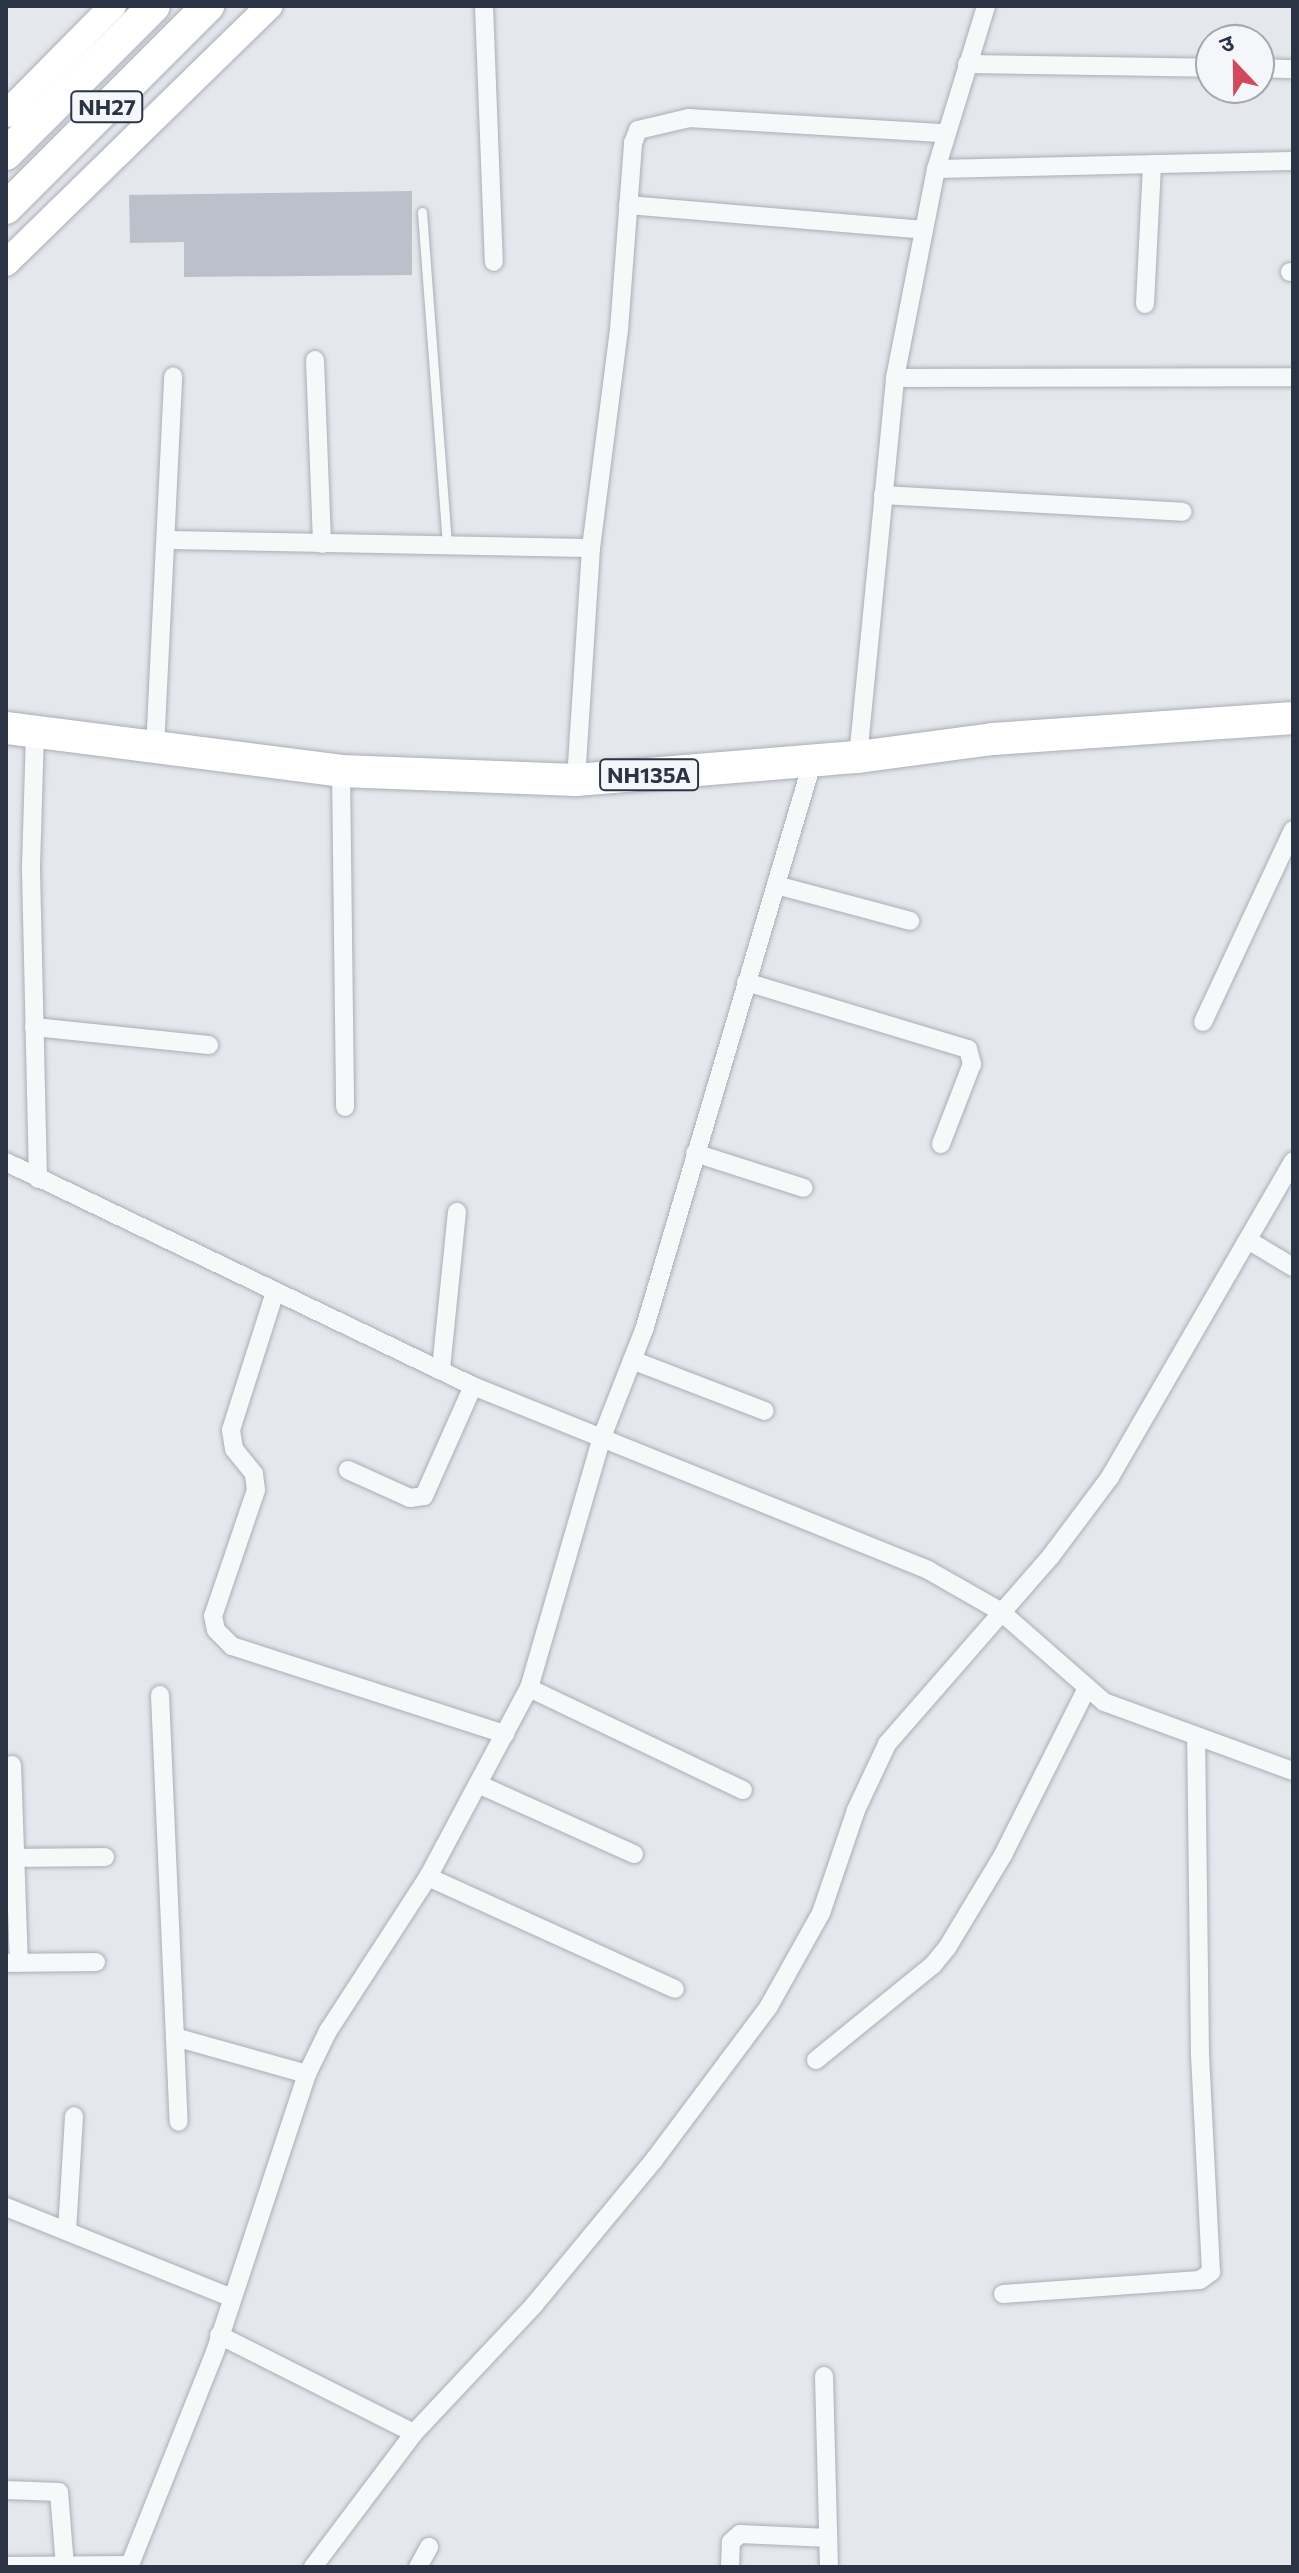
<!DOCTYPE html>
<meta charset="utf-8">
<style>
body{margin:0}
#map{position:relative;width:1299px;height:2573px;overflow:hidden;background:#e4e7ec;font-family:Commissioner,"Noto Sans Devanagari",sans-serif}
div>[style]{position:absolute}
.building>*{inset:0;background:#bbc0ca}
.roads{filter:drop-shadow(0 0 2px #a9aeb7) drop-shadow(0 0 2px #a9aeb7)}
.lane>*{height:9px;margin:-4.5px;padding:0 4.5px;transform-origin:4.5px;border-radius:4.5px;background:#f7f8fa}
.street>*{height:18px;margin:-9px;padding:0 9px;transform-origin:9px;border-radius:9px;background:#f7f8fa}
.secondary>*{height:26px;margin:-13px;padding:0 13px;transform-origin:13px;border-radius:13px;background:#fff}
.highway>*{height:32px;margin:-16px;padding:0 16px;transform-origin:16px;border-radius:16px;background:#fff}
span{translate:-50% -50%;white-space:nowrap;text-align:center;line-height:1.15;-webkit-text-stroke:7px #f4f6f9;paint-order:stroke}
.shield-label span{padding:2px 6px;background:#f4f6f9;border:2px solid;border-radius:6px;-webkit-text-stroke-width:0}
.shield-label{font-size:22px;color:#2b3445;font-weight:700}
.frame{position:absolute;inset:0;border:8px solid #2b3445;pointer-events:none}
.north{position:absolute;left:1195px;top:24px;width:80px;height:80px;box-sizing:border-box;background:#f4f6f9;border:2px solid #a4a8b1;border-radius:50%;rotate:338deg;font-size:22px;font-weight:700;line-height:32px;text-align:center;color:#2b3445}
.north::after{content:'';display:block;margin:auto;width:28px;height:36px;background:#d1495b;clip-path:polygon(50% 0,100% 100%,50% 72%,0 100%)}
</style>
<div id="map">
<div class="building">
<div style="clip-path:polygon(412px 191px,412px 275px,184px 277px,184px 242px,130px 243px,129px 195px)"></div>
</div>
<div class="roads">
<div class="lane">
<div style="left:422px;top:212px;width:336px;rotate:85.7deg"></div>
</div>
<div class="street">
<div style="left:484px;top:6px;width:256px;rotate:87.8deg"></div>
<div style="left:967px;top:64px;width:244px;rotate:0.9deg"></div>
<div style="left:1259px;top:68px;width:34px;rotate:2deg"></div>
<div style="left:936px;top:169px;width:357px;rotate:-1.3deg"></div>
<div style="left:628px;top:205px;width:297px;rotate:4.8deg"></div>
<div style="left:1290px;top:272px;width:3px"></div>
<div style="left:1145px;top:304px;width:140px;rotate:-87.1deg"></div>
<div style="left:315px;top:360px;width:184px;rotate:87.8deg"></div>
<div style="left:895px;top:378px;width:398px;rotate:-0.1deg"></div>
<div style="left:883px;top:495px;width:300px;rotate:3.2deg"></div>
<div style="left:167px;top:540px;width:424px;rotate:1.1deg"></div>
<div style="left:35px;top:732px;width:138px;rotate:91.7deg"></div>
<div style="left:31px;top:870px;width:309px;rotate:88.7deg"></div>
<div style="left:155px;top:749px;width:373px;rotate:-87.2deg"></div>
<div style="left:858px;top:757px;width:381px;rotate:-84.4deg"></div>
<div style="left:895px;top:378px;width:213px;rotate:-78.9deg"></div>
<div style="left:936px;top:169px;width:170px;rotate:-72.9deg"></div>
<div style="left:341px;top:771px;width:336px;rotate:89.3deg"></div>
<div style="left:576px;top:780px;width:232px;rotate:-86.3deg"></div>
<div style="left:591px;top:548px;width:220px;rotate:-82.7deg"></div>
<div style="left:619px;top:330px;width:188px;rotate:-85.7deg"></div>
<div style="left:633px;top:143px;width:14px;rotate:-69deg"></div>
<div style="left:638px;top:130px;width:52px;rotate:-13.2deg"></div>
<div style="left:689px;top:118px;width:255px;rotate:3.4deg"></div>
<div style="left:776px;top:885px;width:139px;rotate:15deg"></div>
<div style="left:746px;top:982px;width:232px;rotate:16.8deg"></div>
<div style="left:968px;top:1049px;width:16px;rotate:75deg"></div>
<div style="left:972px;top:1064px;width:86px;rotate:111.2deg"></div>
<div style="left:1203px;top:1022px;width:212px;rotate:-64.9deg"></div>
<div style="left:34px;top:1027px;width:176px;rotate:5.9deg"></div>
<div style="left:695px;top:1153px;width:114px;rotate:17.8deg"></div>
<div style="left:6px;top:1162px;width:518px;rotate:25.63deg"></div>
<div style="left:473px;top:1386px;width:491px;rotate:22deg"></div>
<div style="left:928px;top:1570px;width:83px;rotate:29.7deg"></div>
<div style="left:1000px;top:1611px;width:138px;rotate:41.2deg"></div>
<div style="left:1104px;top:1702px;width:201px;rotate:20.1deg"></div>
<div style="left:1248px;top:1240px;width:52px;rotate:31deg"></div>
<div style="left:275px;top:1292px;width:145px;rotate:107.7deg"></div>
<div style="left:231px;top:1430px;width:19px;rotate:81deg"></div>
<div style="left:234px;top:1449px;width:32px;rotate:51deg"></div>
<div style="left:254px;top:1474px;width:16px;rotate:83deg"></div>
<div style="left:256px;top:1490px;width:133px;rotate:108.8deg"></div>
<div style="left:213px;top:1616px;width:14px;rotate:78deg"></div>
<div style="left:216px;top:1630px;width:23px;rotate:45deg"></div>
<div style="left:232px;top:1646px;width:287px;rotate:17.9deg"></div>
<div style="left:632px;top:1360px;width:142px;rotate:21deg"></div>
<div style="left:441px;top:1369px;width:158px;rotate:-84.2deg"></div>
<div style="left:348px;top:1470px;width:68px;rotate:24.3deg"></div>
<div style="left:410px;top:1498px;width:14px;rotate:-8deg"></div>
<div style="left:424px;top:1496px;width:120px;rotate:-66deg"></div>
<div style="left:529px;top:1688px;width:237px;rotate:25.5deg"></div>
<div style="left:160px;top:1695px;width:427px;rotate:87.5deg"></div>
<div style="left:12px;top:1765px;width:198px;rotate:88deg"></div>
<div style="left:478px;top:1784px;width:171px;rotate:24.2deg"></div>
<div style="left:15px;top:1858px;width:90px;rotate:-0.6deg"></div>
<div style="left:428px;top:1877px;width:271px;rotate:24.4deg"></div>
<div style="left:6px;top:1963px;width:90px;rotate:-0.6deg"></div>
<div style="left:175px;top:2037px;width:137px;rotate:15.7deg"></div>
<div style="left:816px;top:2060px;width:151px;rotate:-39.1deg"></div>
<div style="left:933px;top:1965px;width:22px;rotate:-51deg"></div>
<div style="left:947px;top:1948px;width:109px;rotate:-58.9deg"></div>
<div style="left:1003px;top:1855px;width:185px;rotate:-63.3deg"></div>
<div style="left:6px;top:2207px;width:241px;rotate:21.9deg"></div>
<div style="left:67px;top:2231px;width:115px;rotate:-86.5deg"></div>
<div style="left:1003px;top:2294px;width:197px;rotate:-4.1deg"></div>
<div style="left:1200px;top:2280px;width:14px;rotate:-36deg"></div>
<div style="left:1211px;top:2272px;width:217px;rotate:-92.9deg"></div>
<div style="left:1200px;top:2055px;width:317px;rotate:-90.7deg"></div>
<div style="left:219px;top:2335px;width:218px;rotate:26.7deg"></div>
<div style="left:824px;top:2376px;width:191px;rotate:88.5deg"></div>
<div style="left:6px;top:2490px;width:53px;rotate:2.2deg"></div>
<div style="left:59px;top:2492px;width:74px;rotate:85.4deg"></div>
<div style="left:6px;top:2566px;width:123px;rotate:-0.5deg"></div>
<div style="left:129px;top:2567px;width:232px;rotate:-68.2deg"></div>
<div style="left:215px;top:2352px;width:293px;rotate:-71.7deg"></div>
<div style="left:307px;top:2074px;width:48px;rotate:-64deg"></div>
<div style="left:328px;top:2031px;width:184px;rotate:-57deg"></div>
<div style="left:428px;top:1877px;width:214px;rotate:-61.9deg"></div>
<div style="left:529px;top:1688px;width:261px;rotate:-73.8deg"></div>
<div style="left:602px;top:1437px;width:115px;rotate:-68.6deg"></div>
<div style="left:644px;top:1330px;width:595px;rotate:-73.49deg"></div>
<div style="left:313px;top:2567px;width:168px;rotate:-53deg"></div>
<div style="left:414px;top:2433px;width:175px;rotate:-46.8deg"></div>
<div style="left:534px;top:2305px;width:188px;rotate:-50.4deg"></div>
<div style="left:654px;top:2160px;width:192px;rotate:-53.2deg"></div>
<div style="left:769px;top:2006px;width:107px;rotate:-60.8deg"></div>
<div style="left:821px;top:1913px;width:109px;rotate:-71.2deg"></div>
<div style="left:856px;top:1810px;width:73px;rotate:-64.8deg"></div>
<div style="left:887px;top:1744px;width:249px;rotate:-48.9deg"></div>
<div style="left:1051px;top:1556px;width:99px;rotate:-53.2deg"></div>
<div style="left:1110px;top:1477px;width:365px;rotate:-59.9deg"></div>
<div style="left:418px;top:2567px;width:23px;rotate:-61deg"></div>
<div style="left:730px;top:2567px;width:25px;rotate:-88deg"></div>
<div style="left:731px;top:2542px;width:12px;rotate:-42deg"></div>
<div style="left:740px;top:2534px;width:88px;rotate:2.6deg"></div>
</div>
<div class="secondary">
<div style="left:6px;top:114px;width:152px;rotate:-45.3deg"></div>
<div style="left:6px;top:263px;width:368px;rotate:-44.3deg"></div>
</div>
<div class="highway">
<div style="left:6px;top:154px;width:209px;rotate:-45deg"></div>
<div style="left:6px;top:208px;width:286px;rotate:-45deg"></div>
<div style="left:6px;top:728px;width:338px;rotate:7.3deg"></div>
<div style="left:341px;top:771px;width:235px;rotate:2.2deg"></div>
<div style="left:576px;top:780px;width:283px;rotate:-4.7deg"></div>
<div style="left:858px;top:757px;width:136px;rotate:-7.6deg"></div>
<div style="left:993px;top:739px;width:301px;rotate:-4deg"></div>
</div>
</div>
<div class="shield-label">
<span style="left:107px;top:107px">NH27</span>
<span style="left:649px;top:775px">NH135A</span>
</div>
<div class="frame"></div>
<div class="north">उ</div>
</div>
